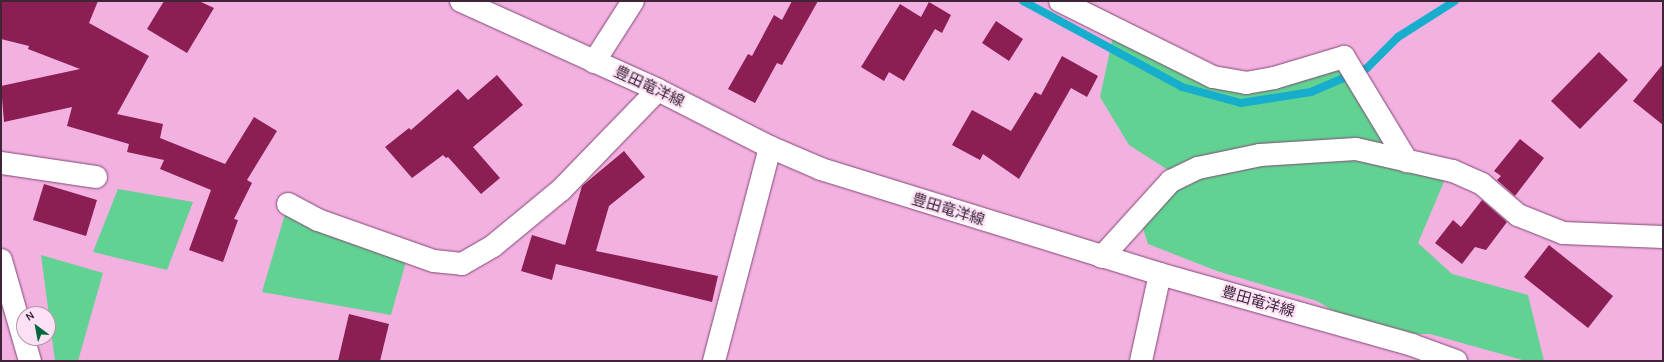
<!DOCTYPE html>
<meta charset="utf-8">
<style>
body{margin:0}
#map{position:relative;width:1664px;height:362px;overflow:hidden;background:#f2b1e1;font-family:Karla,"Noto Sans JP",sans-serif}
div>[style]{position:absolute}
.green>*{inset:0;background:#61d292}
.stream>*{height:8px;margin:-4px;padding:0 4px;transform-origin:4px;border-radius:4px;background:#16aecc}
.building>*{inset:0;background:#8b1e53}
.roads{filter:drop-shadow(0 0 1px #814874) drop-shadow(0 0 1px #814874)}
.minor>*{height:22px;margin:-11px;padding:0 11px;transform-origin:11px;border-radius:11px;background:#fff}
.tertiary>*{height:22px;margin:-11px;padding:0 11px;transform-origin:11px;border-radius:11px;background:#fff}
.secondary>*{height:22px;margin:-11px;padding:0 11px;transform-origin:11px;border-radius:11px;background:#fff}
span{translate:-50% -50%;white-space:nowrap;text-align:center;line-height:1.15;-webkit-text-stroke:4px #fce0f4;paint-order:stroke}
.street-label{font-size:15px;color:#3d2437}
.frame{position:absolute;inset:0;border:2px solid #3d2437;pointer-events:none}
.north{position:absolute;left:16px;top:306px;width:40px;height:40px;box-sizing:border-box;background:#fce0f4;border:1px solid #b095a8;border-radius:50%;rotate:328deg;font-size:11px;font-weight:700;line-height:16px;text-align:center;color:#3d2437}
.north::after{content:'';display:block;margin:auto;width:14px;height:18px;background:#03673c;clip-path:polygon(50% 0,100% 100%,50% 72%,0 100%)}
</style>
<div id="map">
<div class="green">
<div style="clip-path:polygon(1114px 32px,1239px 82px,1335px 60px,1407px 161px,1449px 170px,1418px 243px,1452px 274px,1528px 295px,1544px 361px,1526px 361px,1430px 334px,1371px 334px,1317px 301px,1217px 271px,1148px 244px,1139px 216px,1179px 177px,1129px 145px,1100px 97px)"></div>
<div style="clip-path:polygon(118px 189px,193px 202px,167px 270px,93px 252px)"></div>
<div style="clip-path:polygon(288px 204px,409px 251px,391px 315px,262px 292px)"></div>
<div style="clip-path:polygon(41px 255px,103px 273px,78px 361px,55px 361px)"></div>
</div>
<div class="stream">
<div style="left:1023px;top:1px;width:181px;rotate:28.4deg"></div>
<div style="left:1182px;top:87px;width:61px;rotate:15.2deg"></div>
<div style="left:1241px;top:103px;width:71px;rotate:-8.9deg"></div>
<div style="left:1311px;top:92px;width:61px;rotate:-23.2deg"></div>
<div style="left:1367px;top:68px;width:44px;rotate:-45deg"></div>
<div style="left:1398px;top:37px;width:67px;rotate:-32.3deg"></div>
</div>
<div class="building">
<div style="clip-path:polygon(1px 1px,98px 1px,89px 23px,149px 56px,117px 114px,163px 124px,160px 138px,225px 164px,254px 117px,277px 131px,247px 180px,252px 183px,234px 219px,238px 220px,223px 262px,189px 250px,211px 190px,160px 169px,164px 160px,127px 152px,129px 144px,67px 126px,72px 107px,4px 122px,1px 86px,80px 69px,28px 49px,29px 46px,1px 39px)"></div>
<div style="clip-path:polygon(164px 1px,199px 1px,214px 8px,187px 53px,147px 29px)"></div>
<div style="clip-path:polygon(792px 1px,818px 1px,782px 65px,777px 63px,755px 103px,728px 89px,748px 54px,752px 56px,774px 15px,782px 20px)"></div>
<div style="clip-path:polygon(929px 2px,951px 15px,942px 33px,935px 29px,904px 81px,889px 72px,884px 81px,861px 67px,900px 4px,921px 17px)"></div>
<div style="clip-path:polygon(996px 21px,1023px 39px,1009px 61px,982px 43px)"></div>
<div style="clip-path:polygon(1599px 52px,1628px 80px,1580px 129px,1551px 101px)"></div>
<div style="clip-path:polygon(1062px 56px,1098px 76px,1087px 97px,1071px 88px,1019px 179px,983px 154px,980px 160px,952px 145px,972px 110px,1011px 131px,1035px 92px,1041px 95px)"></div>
<div style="clip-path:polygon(1663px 64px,1663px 125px,1633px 101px)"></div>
<div style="clip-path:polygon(497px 75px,523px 105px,473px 147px,500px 178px,481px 194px,448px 157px,446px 158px,443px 155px,412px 178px,385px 147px,409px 128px,411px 130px,458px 89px,468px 100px)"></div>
<div style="clip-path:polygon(1520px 139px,1544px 158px,1515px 196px,1497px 180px,1501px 176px,1494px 171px)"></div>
<div style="clip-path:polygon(624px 151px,645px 177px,609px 206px,596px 251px,718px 276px,712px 302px,556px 264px,552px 280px,521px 271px,532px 235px,565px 245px,582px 186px)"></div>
<div style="clip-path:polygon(44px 184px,97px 200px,86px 236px,33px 220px)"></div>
<div style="clip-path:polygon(1482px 200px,1507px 222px,1486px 250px,1475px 247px,1462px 264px,1435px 243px,1453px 220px,1461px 227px)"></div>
<div style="clip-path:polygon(1549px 245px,1613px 296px,1588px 328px,1524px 277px)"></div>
<div style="clip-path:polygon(349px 314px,389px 324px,380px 361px,338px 361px)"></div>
</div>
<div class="roads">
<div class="minor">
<div style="left:1060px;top:1px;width:171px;rotate:26.4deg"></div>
<div style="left:1213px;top:77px;width:34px;rotate:10deg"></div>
<div style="left:1246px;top:83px;width:28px;rotate:-10deg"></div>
<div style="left:1274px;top:78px;width:73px;rotate:-16.7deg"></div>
<div style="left:1344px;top:57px;width:122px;rotate:58.8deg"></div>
<div style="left:594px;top:62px;width:72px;rotate:-57.4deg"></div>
<div style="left:1px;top:163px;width:96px;rotate:8.4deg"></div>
<div style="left:288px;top:204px;width:34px;rotate:28deg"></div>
<div style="left:318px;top:220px;width:123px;rotate:19.5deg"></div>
<div style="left:434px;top:261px;width:28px;rotate:6deg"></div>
<div style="left:462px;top:264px;width:36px;rotate:-30deg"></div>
<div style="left:493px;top:246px;width:88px;rotate:-39.5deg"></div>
<div style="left:561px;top:190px;width:139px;rotate:-45.9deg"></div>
<div style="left:1102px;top:257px;width:103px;rotate:-47.8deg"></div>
<div style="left:1171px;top:181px;width:30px;rotate:-26deg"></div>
<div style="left:1198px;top:168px;width:63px;rotate:-11.8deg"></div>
<div style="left:1260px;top:155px;width:96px;rotate:-3.6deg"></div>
<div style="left:1356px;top:149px;width:99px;rotate:12.8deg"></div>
<div style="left:1453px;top:171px;width:32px;rotate:24deg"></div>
<div style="left:1482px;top:184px;width:48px;rotate:40.7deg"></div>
<div style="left:1518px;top:215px;width:48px;rotate:21.8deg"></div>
<div style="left:1563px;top:233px;width:100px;rotate:2.3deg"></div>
<div style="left:714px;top:361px;width:221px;rotate:-75.3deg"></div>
<div style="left:1141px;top:361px;width:89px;rotate:-77.7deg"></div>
</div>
<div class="tertiary">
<div style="left:1px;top:260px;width:105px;rotate:74deg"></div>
</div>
<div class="secondary">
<div style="left:461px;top:1px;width:216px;rotate:24.3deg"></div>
<div style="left:658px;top:90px;width:126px;rotate:27deg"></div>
<div style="left:770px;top:147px;width:56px;rotate:23.3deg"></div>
<div style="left:821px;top:169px;width:355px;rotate:17.2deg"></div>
<div style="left:1160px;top:274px;width:262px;rotate:15.7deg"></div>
<div style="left:1412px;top:345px;width:47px;rotate:20deg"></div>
</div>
</div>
<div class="street-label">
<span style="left:649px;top:87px;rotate:25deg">豊田竜洋線</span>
<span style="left:948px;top:210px;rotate:17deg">豊田竜洋線</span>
<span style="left:1258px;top:302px;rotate:16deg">豊田竜洋線</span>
</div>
<div class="frame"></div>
<div class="north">N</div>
</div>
